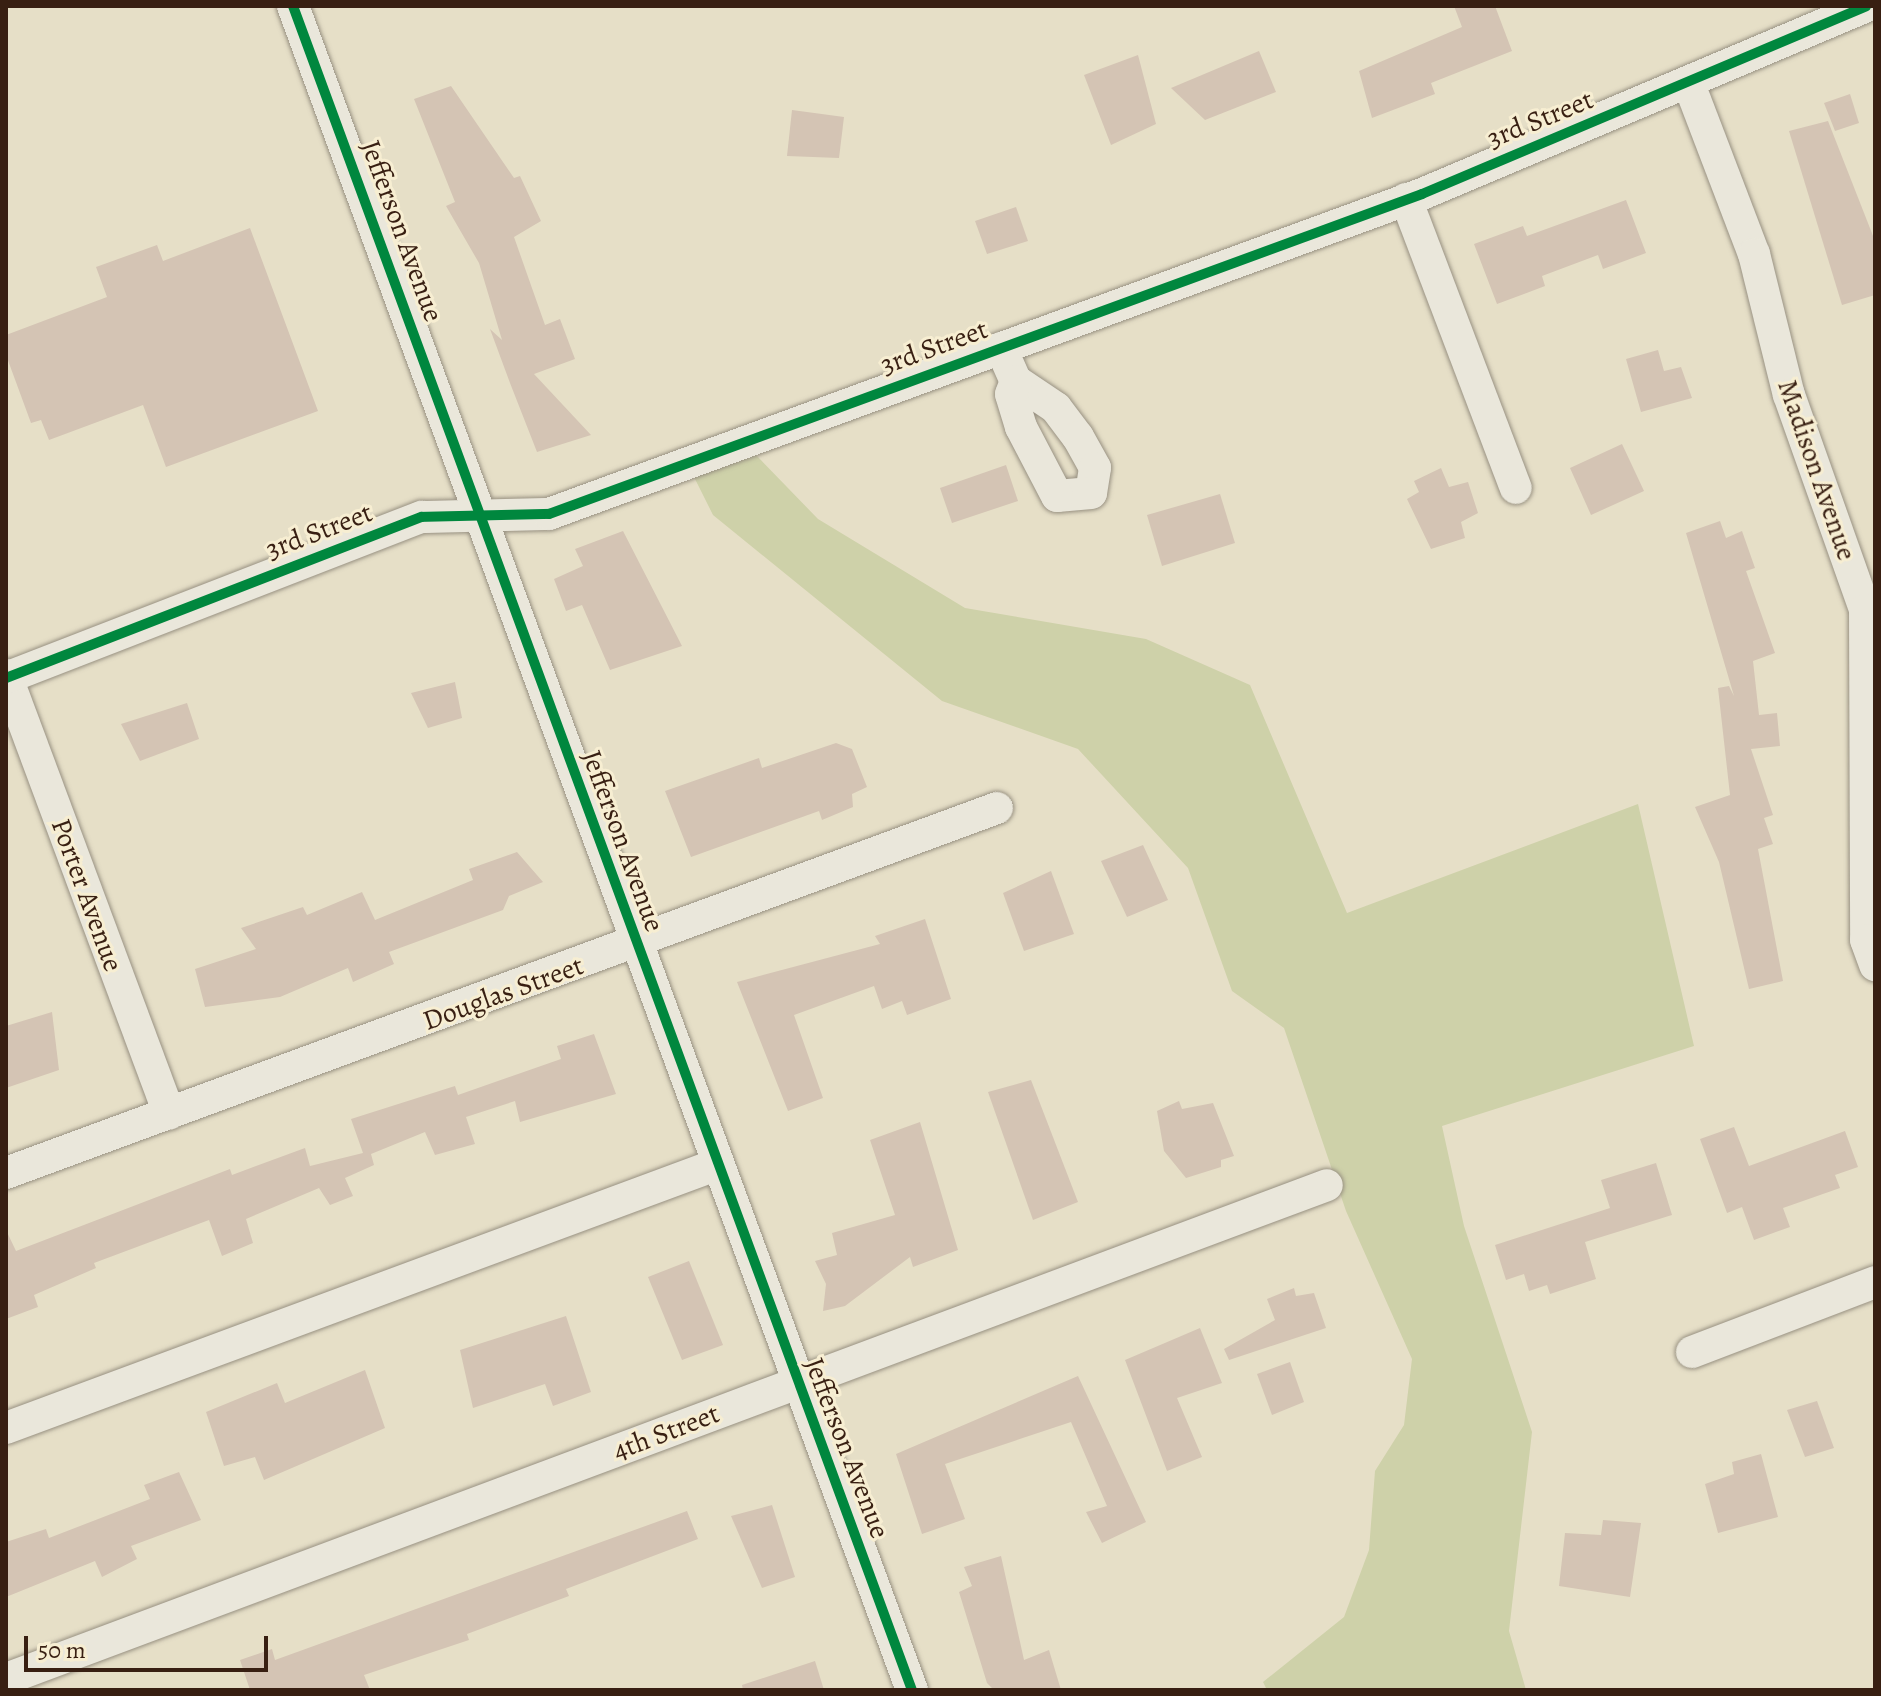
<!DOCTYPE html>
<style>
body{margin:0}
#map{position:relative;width:1881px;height:1696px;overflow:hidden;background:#e6dfc7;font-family:Alegreya,serif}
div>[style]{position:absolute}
.green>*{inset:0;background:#ced1a9}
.building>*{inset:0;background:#d4c4b4}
.roads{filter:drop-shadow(0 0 2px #989182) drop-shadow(0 0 2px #989182)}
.minor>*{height:32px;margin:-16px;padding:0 16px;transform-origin:16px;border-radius:16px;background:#eae7db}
.cycleway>*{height:10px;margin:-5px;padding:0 5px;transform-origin:5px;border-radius:5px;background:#00873e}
span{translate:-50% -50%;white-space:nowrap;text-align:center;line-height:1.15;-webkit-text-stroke:6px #f7eed2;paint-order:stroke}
.street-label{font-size:28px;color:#381f12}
.frame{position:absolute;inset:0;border:8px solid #381f12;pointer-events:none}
.scale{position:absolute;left:24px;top:1636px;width:244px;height:36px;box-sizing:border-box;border:4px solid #381f12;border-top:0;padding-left:10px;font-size:24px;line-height:28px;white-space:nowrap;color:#381f12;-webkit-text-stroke:6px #f7eed2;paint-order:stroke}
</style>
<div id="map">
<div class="green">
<div style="clip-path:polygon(756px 455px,818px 519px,965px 608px,1146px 639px,1250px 685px,1347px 913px,1638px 804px,1694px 1046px,1442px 1126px,1464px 1226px,1532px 1432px,1509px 1631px,1526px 1690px,1267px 1690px,1263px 1682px,1344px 1617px,1369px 1550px,1375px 1471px,1404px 1425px,1412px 1359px,1346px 1211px,1284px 1028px,1232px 991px,1188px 868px,1078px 749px,942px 701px,713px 515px,694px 477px)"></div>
</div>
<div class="building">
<div style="clip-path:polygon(1454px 6px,1495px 6px,1512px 51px,1431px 83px,1435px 94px,1372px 118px,1359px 71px,1462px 27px)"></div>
<div style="clip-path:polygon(1259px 51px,1276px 92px,1205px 120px,1171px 88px)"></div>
<div style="clip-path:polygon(1138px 55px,1156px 124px,1111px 145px,1084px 75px)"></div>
<div style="clip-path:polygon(451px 86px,514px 178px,520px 176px,541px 221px,514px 237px,545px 325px,560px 319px,575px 359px,534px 374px,591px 435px,537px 452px,510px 383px,490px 329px,502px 340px,479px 263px,446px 206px,455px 202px,414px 99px)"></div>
<div style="clip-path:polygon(1850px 94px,1859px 123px,1835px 131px,1824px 103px)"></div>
<div style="clip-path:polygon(792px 110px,844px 117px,839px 158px,787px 156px)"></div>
<div style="clip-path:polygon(1828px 121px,1875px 241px,1875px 295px,1842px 305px,1789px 131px)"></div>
<div style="clip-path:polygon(1626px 200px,1646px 253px,1603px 269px,1598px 255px,1542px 276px,1545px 286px,1497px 304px,1474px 244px,1523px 226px,1527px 236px)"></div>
<div style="clip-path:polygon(1016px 207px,1028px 241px,987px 254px,975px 221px)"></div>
<div style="clip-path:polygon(250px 228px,318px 411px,166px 467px,143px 405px,49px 440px,41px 420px,31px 423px,6px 355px,6px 335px,107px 297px,96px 267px,157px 245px,163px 261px)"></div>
<div style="clip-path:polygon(1658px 350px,1664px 371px,1681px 367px,1692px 398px,1641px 412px,1626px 359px)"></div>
<div style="clip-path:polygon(1622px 444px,1644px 491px,1591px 515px,1570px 468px)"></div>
<div style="clip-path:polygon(1006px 465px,1018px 501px,952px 523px,940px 488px)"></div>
<div style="clip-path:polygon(1441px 468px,1449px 487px,1468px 482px,1478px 513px,1461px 522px,1465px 538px,1431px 549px,1407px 499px,1419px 492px,1414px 481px)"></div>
<div style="clip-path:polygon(1220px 494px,1235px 543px,1162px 566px,1147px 515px)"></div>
<div style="clip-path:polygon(1720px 521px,1726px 538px,1742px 531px,1755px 568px,1746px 571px,1775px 653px,1753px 661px,1759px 715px,1777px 713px,1780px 746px,1751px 749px,1773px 815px,1764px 818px,1773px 844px,1758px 849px,1783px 981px,1749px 989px,1719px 862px,1695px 807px,1730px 795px,1718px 688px,1729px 686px,1734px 696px,1686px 533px)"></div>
<div style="clip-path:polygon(623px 531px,682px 646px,610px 670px,582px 605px,566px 611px,554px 579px,583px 566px,575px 549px)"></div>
<div style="clip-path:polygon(455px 682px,462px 718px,428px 728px,411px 693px)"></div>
<div style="clip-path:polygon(187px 703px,199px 739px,140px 761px,121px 724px)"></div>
<div style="clip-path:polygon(836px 743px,852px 749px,867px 787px,852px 794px,853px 807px,822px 820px,819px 811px,691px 857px,665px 791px,759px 758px,762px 768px)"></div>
<div style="clip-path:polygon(1143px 845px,1168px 900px,1127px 917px,1101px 861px)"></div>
<div style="clip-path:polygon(517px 852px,543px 882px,509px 896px,503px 910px,389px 952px,394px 964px,353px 982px,348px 968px,280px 997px,205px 1007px,195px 969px,256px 949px,241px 928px,303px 907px,307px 915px,362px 892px,375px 920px,473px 880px,469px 869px)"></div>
<div style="clip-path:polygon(1051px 871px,1074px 934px,1024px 951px,1003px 893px)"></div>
<div style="clip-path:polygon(925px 919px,951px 999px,907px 1015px,902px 1001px,882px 1009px,874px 986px,794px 1015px,823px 1098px,788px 1111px,737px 982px,880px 944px,875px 936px)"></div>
<div style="clip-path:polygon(52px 1012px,59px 1070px,6px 1088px,6px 1026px)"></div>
<div style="clip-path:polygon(594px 1034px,616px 1094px,520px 1122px,515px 1101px,466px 1117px,475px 1144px,435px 1155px,425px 1132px,371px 1154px,374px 1165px,345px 1178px,353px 1196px,330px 1205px,319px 1188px,246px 1219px,253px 1243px,222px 1256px,209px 1220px,94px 1263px,96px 1268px,34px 1295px,38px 1307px,6px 1319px,6px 1230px,16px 1251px,230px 1169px,232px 1175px,305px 1148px,310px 1166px,363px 1153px,351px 1119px,455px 1086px,458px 1095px,561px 1059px,557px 1046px)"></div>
<div style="clip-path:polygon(1031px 1080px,1078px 1202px,1033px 1220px,988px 1092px)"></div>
<div style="clip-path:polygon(1179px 1101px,1182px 1109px,1213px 1103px,1234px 1156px,1221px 1160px,1221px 1167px,1186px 1178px,1164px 1151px,1157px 1111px)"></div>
<div style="clip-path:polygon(920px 1122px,958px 1250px,913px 1267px,910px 1257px,845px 1306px,823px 1311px,826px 1284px,815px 1261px,837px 1255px,832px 1233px,895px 1215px,870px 1140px)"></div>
<div style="clip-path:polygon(1734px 1127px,1749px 1166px,1845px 1131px,1858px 1167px,1835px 1175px,1840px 1188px,1783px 1208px,1790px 1227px,1754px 1240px,1742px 1207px,1727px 1213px,1700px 1139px)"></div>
<div style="clip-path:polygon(1656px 1163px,1672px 1215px,1585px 1242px,1596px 1279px,1550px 1294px,1547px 1285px,1529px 1291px,1524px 1274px,1506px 1280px,1495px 1245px,1610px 1208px,1601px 1180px)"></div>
<div style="clip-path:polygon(689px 1261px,723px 1345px,682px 1360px,648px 1277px)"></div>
<div style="clip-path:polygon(1294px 1288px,1296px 1296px,1314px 1293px,1326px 1328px,1229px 1360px,1224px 1349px,1275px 1320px,1267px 1299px)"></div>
<div style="clip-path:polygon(566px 1316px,591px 1392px,553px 1406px,545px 1384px,473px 1408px,460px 1350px)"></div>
<div style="clip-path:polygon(1200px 1328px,1222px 1383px,1177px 1398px,1202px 1457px,1167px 1471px,1125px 1360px)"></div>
<div style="clip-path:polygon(1290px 1362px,1304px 1402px,1272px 1415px,1257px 1374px)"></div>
<div style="clip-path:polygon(365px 1370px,385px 1428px,264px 1480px,255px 1457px,224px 1466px,206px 1412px,277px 1383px,285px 1403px)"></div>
<div style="clip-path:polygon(1078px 1376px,1146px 1522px,1102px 1543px,1086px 1512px,1107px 1506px,1071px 1422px,945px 1464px,965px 1519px,922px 1534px,896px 1454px)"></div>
<div style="clip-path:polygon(1817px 1401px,1834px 1448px,1805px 1457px,1787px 1410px)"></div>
<div style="clip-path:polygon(1761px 1454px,1778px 1517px,1718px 1533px,1705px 1484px,1734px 1474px,1732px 1462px)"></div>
<div style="clip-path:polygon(179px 1472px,201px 1520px,131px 1546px,137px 1559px,102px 1577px,95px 1561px,6px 1597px,6px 1542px,46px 1529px,49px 1538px,150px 1499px,144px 1485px)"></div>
<div style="clip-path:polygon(772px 1505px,795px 1577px,762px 1588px,731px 1516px)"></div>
<div style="clip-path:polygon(687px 1511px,698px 1539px,566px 1589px,569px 1596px,467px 1634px,469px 1640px,364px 1675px,370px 1690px,250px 1690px,240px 1660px,272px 1649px,275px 1660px)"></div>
<div style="clip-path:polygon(1603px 1520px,1641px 1523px,1630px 1597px,1559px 1586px,1565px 1533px,1601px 1535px)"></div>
<div style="clip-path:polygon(1001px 1556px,1024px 1660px,1049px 1650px,1061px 1690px,994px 1690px,987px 1683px,959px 1592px,972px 1586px,964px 1567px)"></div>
<div style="clip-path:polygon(815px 1661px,824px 1690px,743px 1690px,742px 1685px)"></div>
</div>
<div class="roads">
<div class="minor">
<div style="left:293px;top:6px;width:1794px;rotate:69.82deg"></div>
<div style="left:1689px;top:84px;width:182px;rotate:69.1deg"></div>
<div style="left:1754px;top:254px;width:145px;rotate:76.1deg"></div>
<div style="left:1789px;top:395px;width:228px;rotate:70.5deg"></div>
<div style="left:1865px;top:610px;width:330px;rotate:89.8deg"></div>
<div style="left:1866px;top:940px;width:27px;rotate:70deg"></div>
<div style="left:1406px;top:199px;width:309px;rotate:69.2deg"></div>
<div style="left:1001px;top:348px;width:36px;rotate:66deg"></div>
<div style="left:1016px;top:381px;width:48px;rotate:34deg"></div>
<div style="left:1056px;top:408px;width:36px;rotate:53deg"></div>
<div style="left:1078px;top:437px;width:35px;rotate:61deg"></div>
<div style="left:1095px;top:468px;width:25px;rotate:99deg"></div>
<div style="left:1091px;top:493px;width:34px;rotate:175deg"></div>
<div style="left:1057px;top:496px;width:78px;rotate:-117.6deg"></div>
<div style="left:1021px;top:427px;width:34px;rotate:-107deg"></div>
<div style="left:1011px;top:394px;width:14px;rotate:-69deg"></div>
<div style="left:6px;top:675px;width:468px;rotate:69.6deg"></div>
<div style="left:6px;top:678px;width:446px;rotate:-21.2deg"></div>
<div style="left:422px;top:517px;width:127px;rotate:-1.4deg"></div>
<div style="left:549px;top:514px;width:930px;rotate:-20.13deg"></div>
<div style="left:1422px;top:194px;width:482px;rotate:-22.9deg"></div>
<div style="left:6px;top:1173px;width:1056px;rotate:-20.22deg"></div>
<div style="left:1692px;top:1352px;width:196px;rotate:-20.9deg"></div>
<div style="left:6px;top:1428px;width:759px;rotate:-20.34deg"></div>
<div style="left:6px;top:1679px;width:1410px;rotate:-20.5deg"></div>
</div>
</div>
<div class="cycleway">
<div style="left:293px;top:6px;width:1794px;rotate:69.82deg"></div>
<div style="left:6px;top:678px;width:446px;rotate:-21.2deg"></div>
<div style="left:422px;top:517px;width:127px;rotate:-1.4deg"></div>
<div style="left:549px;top:514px;width:930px;rotate:-20.13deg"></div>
<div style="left:1422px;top:194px;width:482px;rotate:-22.9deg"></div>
</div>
<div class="street-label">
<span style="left:1540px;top:119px;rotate:-22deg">3rd Street</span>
<span style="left:402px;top:231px;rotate:70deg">Jefferson Avenue</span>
<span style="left:934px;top:347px;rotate:-20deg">3rd Street</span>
<span style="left:1817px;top:470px;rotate:71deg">Madison Avenue</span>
<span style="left:319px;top:531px;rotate:-21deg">3rd Street</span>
<span style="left:623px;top:841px;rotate:70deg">Jefferson Avenue</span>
<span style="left:87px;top:895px;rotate:70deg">Porter Avenue</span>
<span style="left:503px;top:993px;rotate:-20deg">Douglas Street</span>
<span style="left:666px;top:1432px;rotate:-21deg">4th Street</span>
<span style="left:847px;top:1448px;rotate:69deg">Jefferson Avenue</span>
</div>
<div class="frame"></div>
<div class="scale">50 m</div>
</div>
